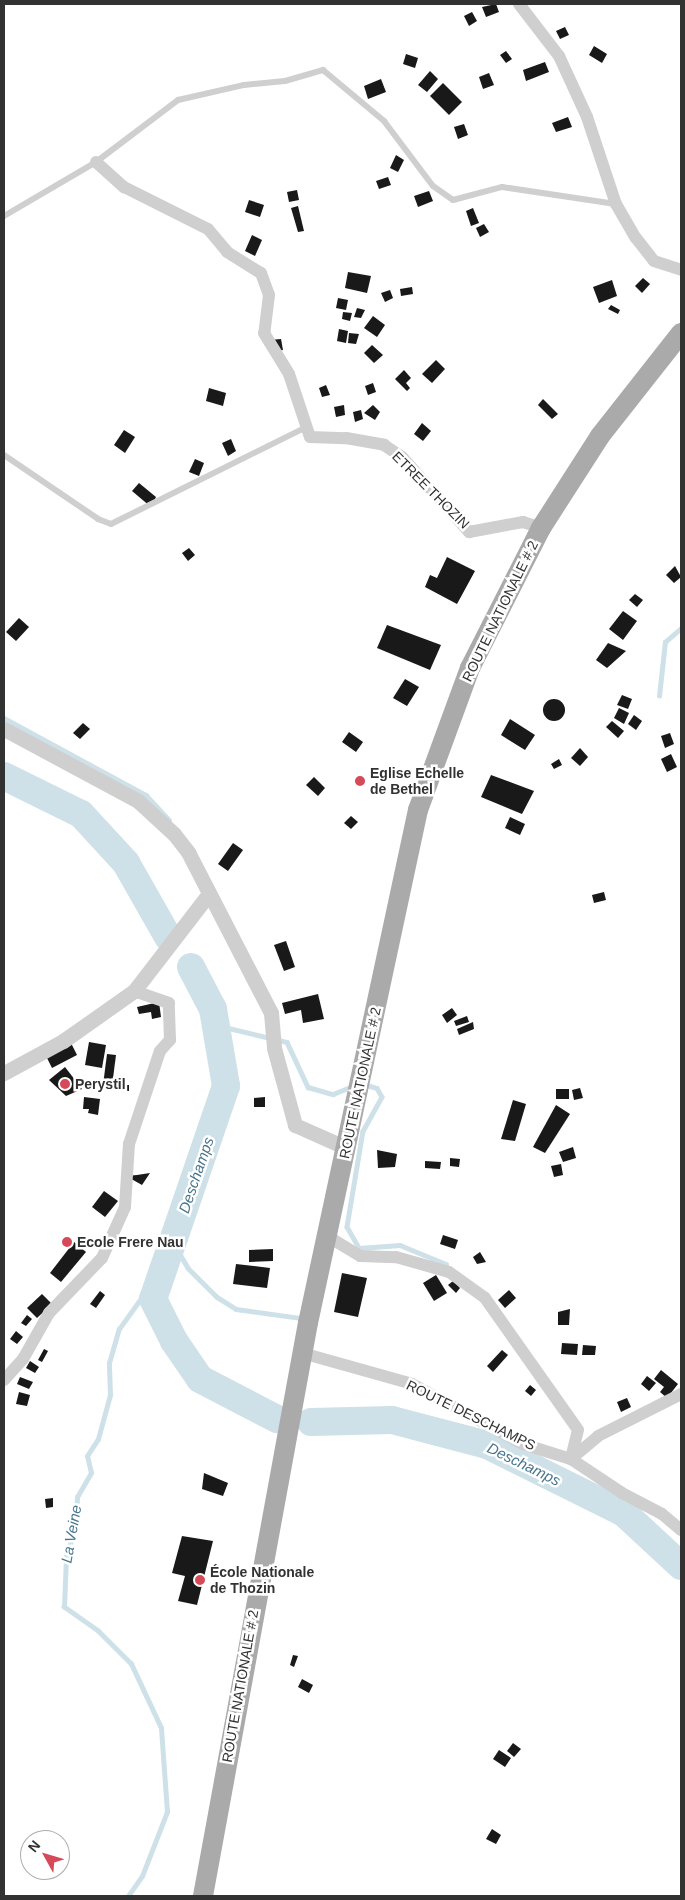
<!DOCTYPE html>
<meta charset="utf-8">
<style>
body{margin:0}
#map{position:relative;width:685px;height:1900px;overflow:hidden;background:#fff;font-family:Helvetica,sans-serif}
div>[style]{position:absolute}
.stream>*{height:4.5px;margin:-2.25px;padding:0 2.25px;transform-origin:2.25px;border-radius:2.25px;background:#cee0e8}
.river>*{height:28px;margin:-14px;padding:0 14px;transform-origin:14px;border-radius:14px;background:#cee0e8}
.building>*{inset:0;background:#191919}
.round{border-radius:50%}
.service>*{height:6px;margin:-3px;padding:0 3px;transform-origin:3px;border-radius:3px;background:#cfcfcf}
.minor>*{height:12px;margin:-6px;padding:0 6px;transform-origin:6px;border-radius:6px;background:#cfcfcf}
.tertiary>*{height:15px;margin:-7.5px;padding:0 7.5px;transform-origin:7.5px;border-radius:7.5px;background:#cfcfcf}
.primary>*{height:20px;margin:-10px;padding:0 10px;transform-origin:10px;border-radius:10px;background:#aaa}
.dots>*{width:14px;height:14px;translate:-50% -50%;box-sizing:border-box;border:2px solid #fff;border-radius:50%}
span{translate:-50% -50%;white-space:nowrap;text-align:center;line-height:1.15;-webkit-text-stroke:5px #fff;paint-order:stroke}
.street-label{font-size:14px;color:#323232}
.poi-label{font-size:14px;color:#323232;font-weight:700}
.left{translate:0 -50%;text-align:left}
.water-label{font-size:15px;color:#47758d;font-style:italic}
.frame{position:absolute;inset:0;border:5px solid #323232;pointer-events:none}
.north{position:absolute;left:20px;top:1830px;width:50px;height:50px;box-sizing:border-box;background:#fff;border:1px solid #adadad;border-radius:50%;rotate:309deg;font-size:14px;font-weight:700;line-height:20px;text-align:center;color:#323232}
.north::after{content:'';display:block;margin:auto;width:18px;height:22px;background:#d54958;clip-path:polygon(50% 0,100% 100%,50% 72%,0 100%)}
</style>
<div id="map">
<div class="stream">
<div style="left:659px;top:696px;width:54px;rotate:-83.7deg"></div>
<div style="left:665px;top:642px;width:21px;rotate:-41deg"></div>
<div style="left:4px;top:718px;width:162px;rotate:28.5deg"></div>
<div style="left:146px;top:795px;width:34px;rotate:47deg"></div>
<div style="left:216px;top:1025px;width:73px;rotate:13.5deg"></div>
<div style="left:287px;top:1042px;width:50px;rotate:65deg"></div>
<div style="left:308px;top:1087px;width:26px;rotate:16deg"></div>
<div style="left:333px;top:1094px;width:16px;rotate:-22deg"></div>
<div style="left:367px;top:1085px;width:10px;rotate:17deg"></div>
<div style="left:377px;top:1088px;width:10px;rotate:61deg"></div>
<div style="left:382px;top:1097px;width:39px;rotate:119deg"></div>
<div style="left:363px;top:1131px;width:97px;rotate:99.5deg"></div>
<div style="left:347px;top:1227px;width:24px;rotate:60deg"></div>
<div style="left:359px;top:1248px;width:41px;rotate:-4.2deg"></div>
<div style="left:400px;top:1245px;width:50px;rotate:22.4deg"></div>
<div style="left:172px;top:1241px;width:31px;rotate:59deg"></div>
<div style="left:188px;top:1268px;width:41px;rotate:45deg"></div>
<div style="left:217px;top:1297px;width:22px;rotate:32deg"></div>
<div style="left:236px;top:1309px;width:66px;rotate:7.9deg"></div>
<div style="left:128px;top:1896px;width:24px;rotate:-55deg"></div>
<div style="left:142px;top:1876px;width:69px;rotate:-68.7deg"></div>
<div style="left:167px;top:1812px;width:84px;rotate:-94.1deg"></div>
<div style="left:161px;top:1728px;width:71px;rotate:-115.1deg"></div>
<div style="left:131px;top:1664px;width:47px;rotate:-135deg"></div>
<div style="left:98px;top:1631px;width:42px;rotate:-144.8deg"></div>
<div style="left:64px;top:1607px;width:50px;rotate:-87.7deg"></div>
<div style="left:66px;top:1557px;width:34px;rotate:-73deg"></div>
<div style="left:76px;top:1525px;width:28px;rotate:-88deg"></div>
<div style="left:77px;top:1497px;width:28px;rotate:-60deg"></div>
<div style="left:91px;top:1473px;width:17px;rotate:-103deg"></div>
<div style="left:87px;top:1456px;width:20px;rotate:-57deg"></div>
<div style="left:98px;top:1439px;width:46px;rotate:-74.7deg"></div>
<div style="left:110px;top:1395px;width:32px;rotate:-92deg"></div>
<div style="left:109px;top:1363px;width:35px;rotate:-74deg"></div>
<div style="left:119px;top:1329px;width:74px;rotate:-54.4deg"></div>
</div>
<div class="river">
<div style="left:4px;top:776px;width:86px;rotate:26.3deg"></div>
<div style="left:81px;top:814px;width:67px;rotate:47.4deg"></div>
<div style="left:126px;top:863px;width:85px;rotate:60.4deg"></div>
<div style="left:191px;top:967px;width:47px;rotate:62.4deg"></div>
<div style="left:213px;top:1009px;width:78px;rotate:80.4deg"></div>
<div style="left:226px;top:1086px;width:225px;rotate:108.9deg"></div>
<div style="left:153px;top:1299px;width:47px;rotate:63.4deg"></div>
<div style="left:174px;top:1341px;width:46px;rotate:55.6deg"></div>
<div style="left:200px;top:1379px;width:87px;rotate:27.5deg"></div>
<div style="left:311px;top:1422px;width:81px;rotate:-1.4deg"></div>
<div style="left:392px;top:1420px;width:98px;rotate:14.7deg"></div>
<div style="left:487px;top:1445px;width:153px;rotate:26.4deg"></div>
<div style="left:624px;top:1513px;width:78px;rotate:42.9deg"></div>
</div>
<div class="building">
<div style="clip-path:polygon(496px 4px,499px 12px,486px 17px,482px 7px)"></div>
<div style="clip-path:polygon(472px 12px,477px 21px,469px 26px,464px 16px)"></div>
<div style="clip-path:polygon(565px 27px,569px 35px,560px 39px,556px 31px)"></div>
<div style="clip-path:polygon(594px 46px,607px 54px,602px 63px,589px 55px)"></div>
<div style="clip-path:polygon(506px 51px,512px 59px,506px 63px,500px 55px)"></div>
<div style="clip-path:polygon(406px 54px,418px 58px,415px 68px,403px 64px)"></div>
<div style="clip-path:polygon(545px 62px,549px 72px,526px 81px,523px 70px)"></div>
<div style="clip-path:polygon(430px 71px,438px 79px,427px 92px,418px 85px)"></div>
<div style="clip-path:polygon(489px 73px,494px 85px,483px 89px,479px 77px)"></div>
<div style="clip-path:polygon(381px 79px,386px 92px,368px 99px,364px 86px)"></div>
<div style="clip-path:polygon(443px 83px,462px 102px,449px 115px,430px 96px)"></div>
<div style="clip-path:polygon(568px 117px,572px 127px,556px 132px,552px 123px)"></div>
<div style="clip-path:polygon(464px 124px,468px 135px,458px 139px,454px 127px)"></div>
<div style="clip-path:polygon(396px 155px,404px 160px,398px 172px,390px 168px)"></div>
<div style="clip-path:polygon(388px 177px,391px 185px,379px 189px,376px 181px)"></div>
<div style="clip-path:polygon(297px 190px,299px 200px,289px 202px,287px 192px)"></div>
<div style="clip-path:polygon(429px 191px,433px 201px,418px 207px,414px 196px)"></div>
<div style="clip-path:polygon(249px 200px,264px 205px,260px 217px,245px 212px)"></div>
<div style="clip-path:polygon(298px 206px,304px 231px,298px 232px,291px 208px)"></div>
<div style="clip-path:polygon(473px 208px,479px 223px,471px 226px,466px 211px)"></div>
<div style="clip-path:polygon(484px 224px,489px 232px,480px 237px,476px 228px)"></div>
<div style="clip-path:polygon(252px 235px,262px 240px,255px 256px,245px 251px)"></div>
<div style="clip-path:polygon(348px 272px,371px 276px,367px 293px,345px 288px)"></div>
<div style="clip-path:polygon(643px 278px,650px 284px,642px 293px,635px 286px)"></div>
<div style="clip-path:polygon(612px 280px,617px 296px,599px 303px,593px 287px)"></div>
<div style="clip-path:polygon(412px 287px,413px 294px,401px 296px,400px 289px)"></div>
<div style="clip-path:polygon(390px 290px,393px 298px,385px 302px,381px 293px)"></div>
<div style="clip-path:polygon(338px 298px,348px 300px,346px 310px,336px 308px)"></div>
<div style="clip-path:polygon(611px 305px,620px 310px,618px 314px,608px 309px)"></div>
<div style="clip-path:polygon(357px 308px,365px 310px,361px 318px,354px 317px)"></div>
<div style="clip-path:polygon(343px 312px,352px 313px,350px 321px,342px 319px)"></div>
<div style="clip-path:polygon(373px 316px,385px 325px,377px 337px,364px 328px)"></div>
<div style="clip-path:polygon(339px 329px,348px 331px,346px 343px,337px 341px)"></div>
<div style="clip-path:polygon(349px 333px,359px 334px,356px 344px,348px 343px)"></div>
<div style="clip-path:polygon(281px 339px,283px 350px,271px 352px,269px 340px)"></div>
<div style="clip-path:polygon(372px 345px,383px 355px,374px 363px,364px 353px)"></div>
<div style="clip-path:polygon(436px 360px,445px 369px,432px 383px,422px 374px)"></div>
<div style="clip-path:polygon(404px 370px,411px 378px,406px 383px,410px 388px,407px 391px,395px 379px)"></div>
<div style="clip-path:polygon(373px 383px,376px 392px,368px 395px,365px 386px)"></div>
<div style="clip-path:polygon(326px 385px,330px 395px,322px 397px,319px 388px)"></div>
<div style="clip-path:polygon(209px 388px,226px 393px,223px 406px,206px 401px)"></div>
<div style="clip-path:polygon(543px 399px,558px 414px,552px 419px,538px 405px)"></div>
<div style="clip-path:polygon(344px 405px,345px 415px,336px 417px,334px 407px)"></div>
<div style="clip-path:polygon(373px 405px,380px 412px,375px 420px,364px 413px)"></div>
<div style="clip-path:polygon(361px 410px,363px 419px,355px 422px,353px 412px)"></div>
<div style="clip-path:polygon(422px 423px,431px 431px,423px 441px,414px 434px)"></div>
<div style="clip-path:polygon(124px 430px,135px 437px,125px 453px,114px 445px)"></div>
<div style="clip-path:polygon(231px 439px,236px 451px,228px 456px,222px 443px)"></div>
<div style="clip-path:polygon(195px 459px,204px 463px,199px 476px,189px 472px)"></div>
<div style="clip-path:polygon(139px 483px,156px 497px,151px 507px,132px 491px)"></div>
<div style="clip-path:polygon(189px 548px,195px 555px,188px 561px,182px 553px)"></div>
<div style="clip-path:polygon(447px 557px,475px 571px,457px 604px,425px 587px,430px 575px,437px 578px)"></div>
<div style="clip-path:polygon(675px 566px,681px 577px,674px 583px,666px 575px)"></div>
<div style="clip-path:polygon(635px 594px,643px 600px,637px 607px,629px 600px)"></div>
<div style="clip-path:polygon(623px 611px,637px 621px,623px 640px,609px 629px)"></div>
<div style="clip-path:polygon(19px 618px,29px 627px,16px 641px,6px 632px)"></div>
<div style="clip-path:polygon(387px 625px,441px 645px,430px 670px,377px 648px)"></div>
<div style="clip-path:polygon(608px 643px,626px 651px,607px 668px,596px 660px)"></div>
<div style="clip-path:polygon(405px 679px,419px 687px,407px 706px,393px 698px)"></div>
<div style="clip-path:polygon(622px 695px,632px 699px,628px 709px,617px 705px)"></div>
<div class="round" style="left:543px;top:699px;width:22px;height:22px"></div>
<div style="clip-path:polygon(619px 708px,629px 713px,624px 724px,614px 718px)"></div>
<div style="clip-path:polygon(634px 715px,642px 721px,636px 730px,628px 724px)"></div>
<div style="clip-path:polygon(510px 719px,535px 735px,525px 750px,501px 735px)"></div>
<div style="clip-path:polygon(612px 721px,624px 731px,618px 738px,606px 727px)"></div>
<div style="clip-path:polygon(83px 723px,90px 729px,80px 739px,73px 733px)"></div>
<div style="clip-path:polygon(349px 732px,363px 742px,356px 752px,342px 742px)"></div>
<div style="clip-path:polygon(670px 733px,674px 744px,665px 748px,661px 736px)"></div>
<div style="clip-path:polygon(580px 748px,588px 757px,580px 766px,571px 758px)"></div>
<div style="clip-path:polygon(671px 754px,677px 767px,667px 772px,661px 759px)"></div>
<div style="clip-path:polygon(559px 759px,562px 765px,554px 769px,551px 764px)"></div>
<div style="clip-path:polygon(491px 775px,534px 791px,522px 814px,481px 797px)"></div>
<div style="clip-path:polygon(314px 777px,325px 788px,318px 796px,306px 785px)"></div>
<div style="clip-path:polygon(351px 816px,358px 822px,351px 829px,344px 823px)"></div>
<div style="clip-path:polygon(510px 817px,525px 824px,520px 835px,505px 828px)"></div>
<div style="clip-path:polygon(233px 843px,243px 850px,228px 871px,218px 864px)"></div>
<div style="clip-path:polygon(604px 892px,606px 900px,594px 903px,592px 895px)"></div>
<div style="clip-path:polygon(286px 941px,295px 967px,284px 971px,274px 945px)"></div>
<div style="clip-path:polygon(318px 994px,324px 1019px,303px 1023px,301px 1010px,285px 1014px,282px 1003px)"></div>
<div style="clip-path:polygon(159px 1002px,161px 1017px,152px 1019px,151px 1012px,139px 1014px,137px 1007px)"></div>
<div style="clip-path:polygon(452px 1008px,457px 1015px,447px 1023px,442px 1015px)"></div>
<div style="clip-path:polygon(467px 1016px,469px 1022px,456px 1026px,454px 1021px)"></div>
<div style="clip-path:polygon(473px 1022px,474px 1029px,459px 1035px,457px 1029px)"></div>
<div style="clip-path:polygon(70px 1041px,77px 1055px,52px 1068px,45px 1054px)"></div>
<div style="clip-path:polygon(89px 1042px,106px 1045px,102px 1068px,85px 1065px)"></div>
<div style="clip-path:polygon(107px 1054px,116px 1055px,112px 1086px,103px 1085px)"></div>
<div style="clip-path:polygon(65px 1067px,82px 1089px,66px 1096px,49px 1080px)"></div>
<div style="clip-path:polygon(115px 1077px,124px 1077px,123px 1085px,129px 1085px,129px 1091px,114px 1090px)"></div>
<div style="clip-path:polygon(92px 1079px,101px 1079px,101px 1087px,92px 1086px)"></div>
<div style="clip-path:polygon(580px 1088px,583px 1098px,574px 1100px,572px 1090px)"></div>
<div style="clip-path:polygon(556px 1089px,569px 1089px,569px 1099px,556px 1099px)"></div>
<div style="clip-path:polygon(84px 1097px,100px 1099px,98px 1115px,88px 1113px,89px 1109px,83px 1109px)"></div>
<div style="clip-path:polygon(265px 1097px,265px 1107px,254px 1107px,254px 1098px)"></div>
<div style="clip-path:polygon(513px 1100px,526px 1104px,515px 1141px,501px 1139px)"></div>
<div style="clip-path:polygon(556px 1105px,570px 1114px,545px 1153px,533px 1147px)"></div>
<div style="clip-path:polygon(573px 1147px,576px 1158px,563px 1162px,559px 1152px)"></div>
<div style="clip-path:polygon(377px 1150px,397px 1154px,395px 1167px,378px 1168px)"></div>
<div style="clip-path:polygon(450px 1158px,460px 1159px,459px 1167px,450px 1166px)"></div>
<div style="clip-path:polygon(425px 1161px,441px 1162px,440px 1169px,425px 1168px)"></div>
<div style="clip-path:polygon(561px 1164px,563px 1175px,554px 1177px,551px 1166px)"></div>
<div style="clip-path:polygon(150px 1173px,142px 1185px,126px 1176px,137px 1175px)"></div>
<div style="clip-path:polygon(104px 1191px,118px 1201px,105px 1217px,92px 1207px)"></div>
<div style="clip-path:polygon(443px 1235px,458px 1240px,455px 1249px,440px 1244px)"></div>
<div style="clip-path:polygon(74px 1242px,86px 1252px,61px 1282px,50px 1273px)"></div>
<div style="clip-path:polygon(273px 1249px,273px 1261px,249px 1262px,249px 1250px)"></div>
<div style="clip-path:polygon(480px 1252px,486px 1262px,477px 1264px,473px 1257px)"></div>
<div style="clip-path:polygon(236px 1264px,270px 1268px,267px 1288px,233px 1284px)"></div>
<div style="clip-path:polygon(342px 1273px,367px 1278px,358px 1317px,334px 1312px)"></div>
<div style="clip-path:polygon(436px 1275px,447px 1293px,434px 1301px,423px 1283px)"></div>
<div style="clip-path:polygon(453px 1281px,460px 1288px,456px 1293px,448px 1285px)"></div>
<div style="clip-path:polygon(509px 1290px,516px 1298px,505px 1308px,498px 1300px)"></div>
<div style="clip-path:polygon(100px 1291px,105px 1295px,96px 1308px,90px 1304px)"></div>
<div style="clip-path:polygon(42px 1294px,52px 1304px,37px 1318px,27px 1308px)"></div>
<div style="clip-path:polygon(570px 1309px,569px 1325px,558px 1325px,558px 1312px)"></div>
<div style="clip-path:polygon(27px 1315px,32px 1319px,26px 1326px,21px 1323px)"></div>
<div style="clip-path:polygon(16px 1331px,23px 1337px,17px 1344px,10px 1339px)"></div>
<div style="clip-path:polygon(562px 1343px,578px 1344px,577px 1355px,561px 1354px)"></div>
<div style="clip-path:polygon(583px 1345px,596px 1346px,595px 1355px,582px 1355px)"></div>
<div style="clip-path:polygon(44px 1349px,48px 1351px,42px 1362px,38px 1360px)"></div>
<div style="clip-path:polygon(502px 1350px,508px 1355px,493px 1372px,487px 1366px)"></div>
<div style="clip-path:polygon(30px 1361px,39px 1367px,35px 1373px,26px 1368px)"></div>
<div style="clip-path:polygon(661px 1370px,678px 1384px,667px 1398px,660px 1392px,664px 1387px,654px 1379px)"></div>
<div style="clip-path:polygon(647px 1376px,656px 1383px,649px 1391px,641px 1384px)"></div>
<div style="clip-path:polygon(20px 1377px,33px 1382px,29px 1389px,17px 1384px)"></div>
<div style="clip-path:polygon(530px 1385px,536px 1390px,531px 1396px,525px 1391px)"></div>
<div style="clip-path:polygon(19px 1392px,30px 1395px,27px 1406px,16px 1404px)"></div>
<div style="clip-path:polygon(627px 1398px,631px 1407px,621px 1412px,617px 1402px)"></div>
<div style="clip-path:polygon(204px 1473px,228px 1483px,223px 1496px,202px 1489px)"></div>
<div style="clip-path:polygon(53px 1498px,53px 1507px,46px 1508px,45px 1499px)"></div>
<div style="clip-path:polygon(182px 1536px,213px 1541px,197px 1605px,178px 1601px,185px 1576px,172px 1573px)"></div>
<div style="clip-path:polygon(293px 1655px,298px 1656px,294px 1667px,290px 1665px)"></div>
<div style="clip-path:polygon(302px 1679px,313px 1685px,309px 1693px,298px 1687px)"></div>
<div style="clip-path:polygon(513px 1743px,521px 1749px,514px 1757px,507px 1751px)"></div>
<div style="clip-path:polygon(499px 1750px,511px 1758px,505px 1767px,493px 1759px)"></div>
<div style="clip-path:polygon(492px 1829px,501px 1835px,496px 1844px,486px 1839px)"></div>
</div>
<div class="service">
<div style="left:4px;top:216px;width:107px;rotate:-30.4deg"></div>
<div style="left:96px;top:162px;width:103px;rotate:-37.1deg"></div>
<div style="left:178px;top:100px;width:68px;rotate:-12.8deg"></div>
<div style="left:244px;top:85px;width:41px;rotate:-5.6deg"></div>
<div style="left:285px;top:81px;width:40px;rotate:-16deg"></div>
<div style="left:323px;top:70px;width:80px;rotate:39.9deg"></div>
<div style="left:384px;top:121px;width:81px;rotate:53deg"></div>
<div style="left:433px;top:186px;width:24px;rotate:35deg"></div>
<div style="left:453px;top:200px;width:51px;rotate:-14.9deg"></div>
<div style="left:502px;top:187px;width:115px;rotate:8.5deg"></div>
<div style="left:4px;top:455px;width:114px;rotate:34.2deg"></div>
<div style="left:98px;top:519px;width:14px;rotate:21deg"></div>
<div style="left:111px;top:524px;width:218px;rotate:-26.4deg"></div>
</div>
<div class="minor">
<div style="left:519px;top:4px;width:66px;rotate:52.4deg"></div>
<div style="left:559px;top:56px;width:67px;rotate:65.3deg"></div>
<div style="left:587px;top:117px;width:92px;rotate:71.6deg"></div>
<div style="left:616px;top:204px;width:39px;rotate:60deg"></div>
<div style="left:636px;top:238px;width:29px;rotate:52deg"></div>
<div style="left:654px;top:261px;width:28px;rotate:18deg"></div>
<div style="left:96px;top:162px;width:38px;rotate:42deg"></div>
<div style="left:124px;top:187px;width:94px;rotate:26.6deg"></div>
<div style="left:208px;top:229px;width:30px;rotate:50deg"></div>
<div style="left:227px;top:252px;width:40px;rotate:32deg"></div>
<div style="left:261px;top:273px;width:23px;rotate:70deg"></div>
<div style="left:269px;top:295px;width:38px;rotate:97deg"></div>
<div style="left:264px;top:333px;width:48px;rotate:58.6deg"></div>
<div style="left:289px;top:374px;width:66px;rotate:71.6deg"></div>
<div style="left:310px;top:437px;width:36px;rotate:2deg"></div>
<div style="left:346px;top:438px;width:39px;rotate:10deg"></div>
<div style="left:384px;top:445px;width:22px;rotate:34deg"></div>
<div style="left:402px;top:457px;width:101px;rotate:48.2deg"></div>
<div style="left:469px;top:532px;width:55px;rotate:-10.5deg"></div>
<div style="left:523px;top:522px;width:19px;rotate:18deg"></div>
<div style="left:327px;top:1236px;width:39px;rotate:31deg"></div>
<div style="left:360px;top:1256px;width:36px;rotate:2deg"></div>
<div style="left:396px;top:1257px;width:55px;rotate:15.8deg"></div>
<div style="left:449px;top:1272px;width:44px;rotate:35.8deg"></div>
<div style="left:485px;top:1298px;width:161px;rotate:54.8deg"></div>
<div style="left:578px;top:1430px;width:30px;rotate:104deg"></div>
<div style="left:571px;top:1459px;width:35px;rotate:-40deg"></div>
<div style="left:598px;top:1436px;width:93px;rotate:-26.8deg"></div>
<div style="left:302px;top:1353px;width:114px;rotate:15.7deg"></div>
<div style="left:412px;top:1384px;width:126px;rotate:28.4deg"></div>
<div style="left:523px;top:1444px;width:50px;rotate:17.4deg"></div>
<div style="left:571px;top:1459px;width:61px;rotate:33.7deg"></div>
<div style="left:622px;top:1493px;width:45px;rotate:27.7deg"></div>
<div style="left:662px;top:1514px;width:25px;rotate:40deg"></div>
<div style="left:4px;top:1380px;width:28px;rotate:-48deg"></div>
<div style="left:23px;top:1359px;width:53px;rotate:-60.5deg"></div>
<div style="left:49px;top:1313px;width:76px;rotate:-46.1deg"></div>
<div style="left:102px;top:1258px;width:56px;rotate:-65.7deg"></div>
<div style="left:125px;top:1207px;width:63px;rotate:-86.4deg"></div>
<div style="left:129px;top:1144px;width:98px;rotate:-71.6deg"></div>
<div style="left:160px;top:1051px;width:15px;rotate:-48deg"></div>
<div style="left:170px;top:1040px;width:37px;rotate:-92deg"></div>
<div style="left:169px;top:1003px;width:37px;rotate:-161deg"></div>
</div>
<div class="tertiary">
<div style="left:4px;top:729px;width:152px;rotate:28.2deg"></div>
<div style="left:138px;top:801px;width:49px;rotate:42.5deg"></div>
<div style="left:174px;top:834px;width:23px;rotate:52deg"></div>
<div style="left:188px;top:852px;width:181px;rotate:62.7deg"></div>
<div style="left:271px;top:1013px;width:35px;rotate:85deg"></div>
<div style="left:274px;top:1048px;width:80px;rotate:74.7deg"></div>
<div style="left:295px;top:1125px;width:57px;rotate:23.9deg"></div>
<div style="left:4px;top:1073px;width:67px;rotate:-28.5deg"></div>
<div style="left:63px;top:1041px;width:87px;rotate:-35.2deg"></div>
<div style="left:134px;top:991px;width:121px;rotate:-52.4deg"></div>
</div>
<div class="primary">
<div style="left:203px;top:1896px;width:583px;rotate:-79.62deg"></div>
<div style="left:308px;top:1323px;width:525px;rotate:-77.9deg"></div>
<div style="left:418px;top:810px;width:151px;rotate:-69.9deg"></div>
<div style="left:470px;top:668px;width:157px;rotate:-63.1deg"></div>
<div style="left:541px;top:528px;width:109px;rotate:-57.3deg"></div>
<div style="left:600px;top:436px;width:131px;rotate:-51.8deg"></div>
</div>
<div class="dots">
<div style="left:360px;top:781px;background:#d54958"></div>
<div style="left:65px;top:1084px;background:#d54958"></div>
<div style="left:67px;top:1242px;background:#d54958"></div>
<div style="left:200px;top:1580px;background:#d54958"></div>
</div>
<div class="street-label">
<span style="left:431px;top:490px;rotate:45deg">ETREE THOZIN</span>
<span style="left:500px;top:611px;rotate:-64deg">ROUTE NATIONALE # 2</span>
<span style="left:360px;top:1083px;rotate:-78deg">ROUTE NATIONALE # 2</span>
<span style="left:471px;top:1415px;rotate:26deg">ROUTE DESCHAMPS</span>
<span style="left:240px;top:1686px;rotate:-80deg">ROUTE NATIONALE # 2</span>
</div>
<div class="poi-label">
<span class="left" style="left:370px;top:781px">Eglise Echelle<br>de Bethel</span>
<span class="left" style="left:75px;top:1084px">Perystil</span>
<span class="left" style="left:77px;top:1242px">Ecole Frere Nau</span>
<span class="left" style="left:210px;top:1580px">École Nationale<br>de Thozin</span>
</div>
<div class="water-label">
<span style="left:196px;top:1175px;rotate:-71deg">Deschamps</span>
<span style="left:524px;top:1464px;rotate:26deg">Deschamps</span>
<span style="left:71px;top:1534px;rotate:-80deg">La Veine</span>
</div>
<div class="frame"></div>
<div class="north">N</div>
</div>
